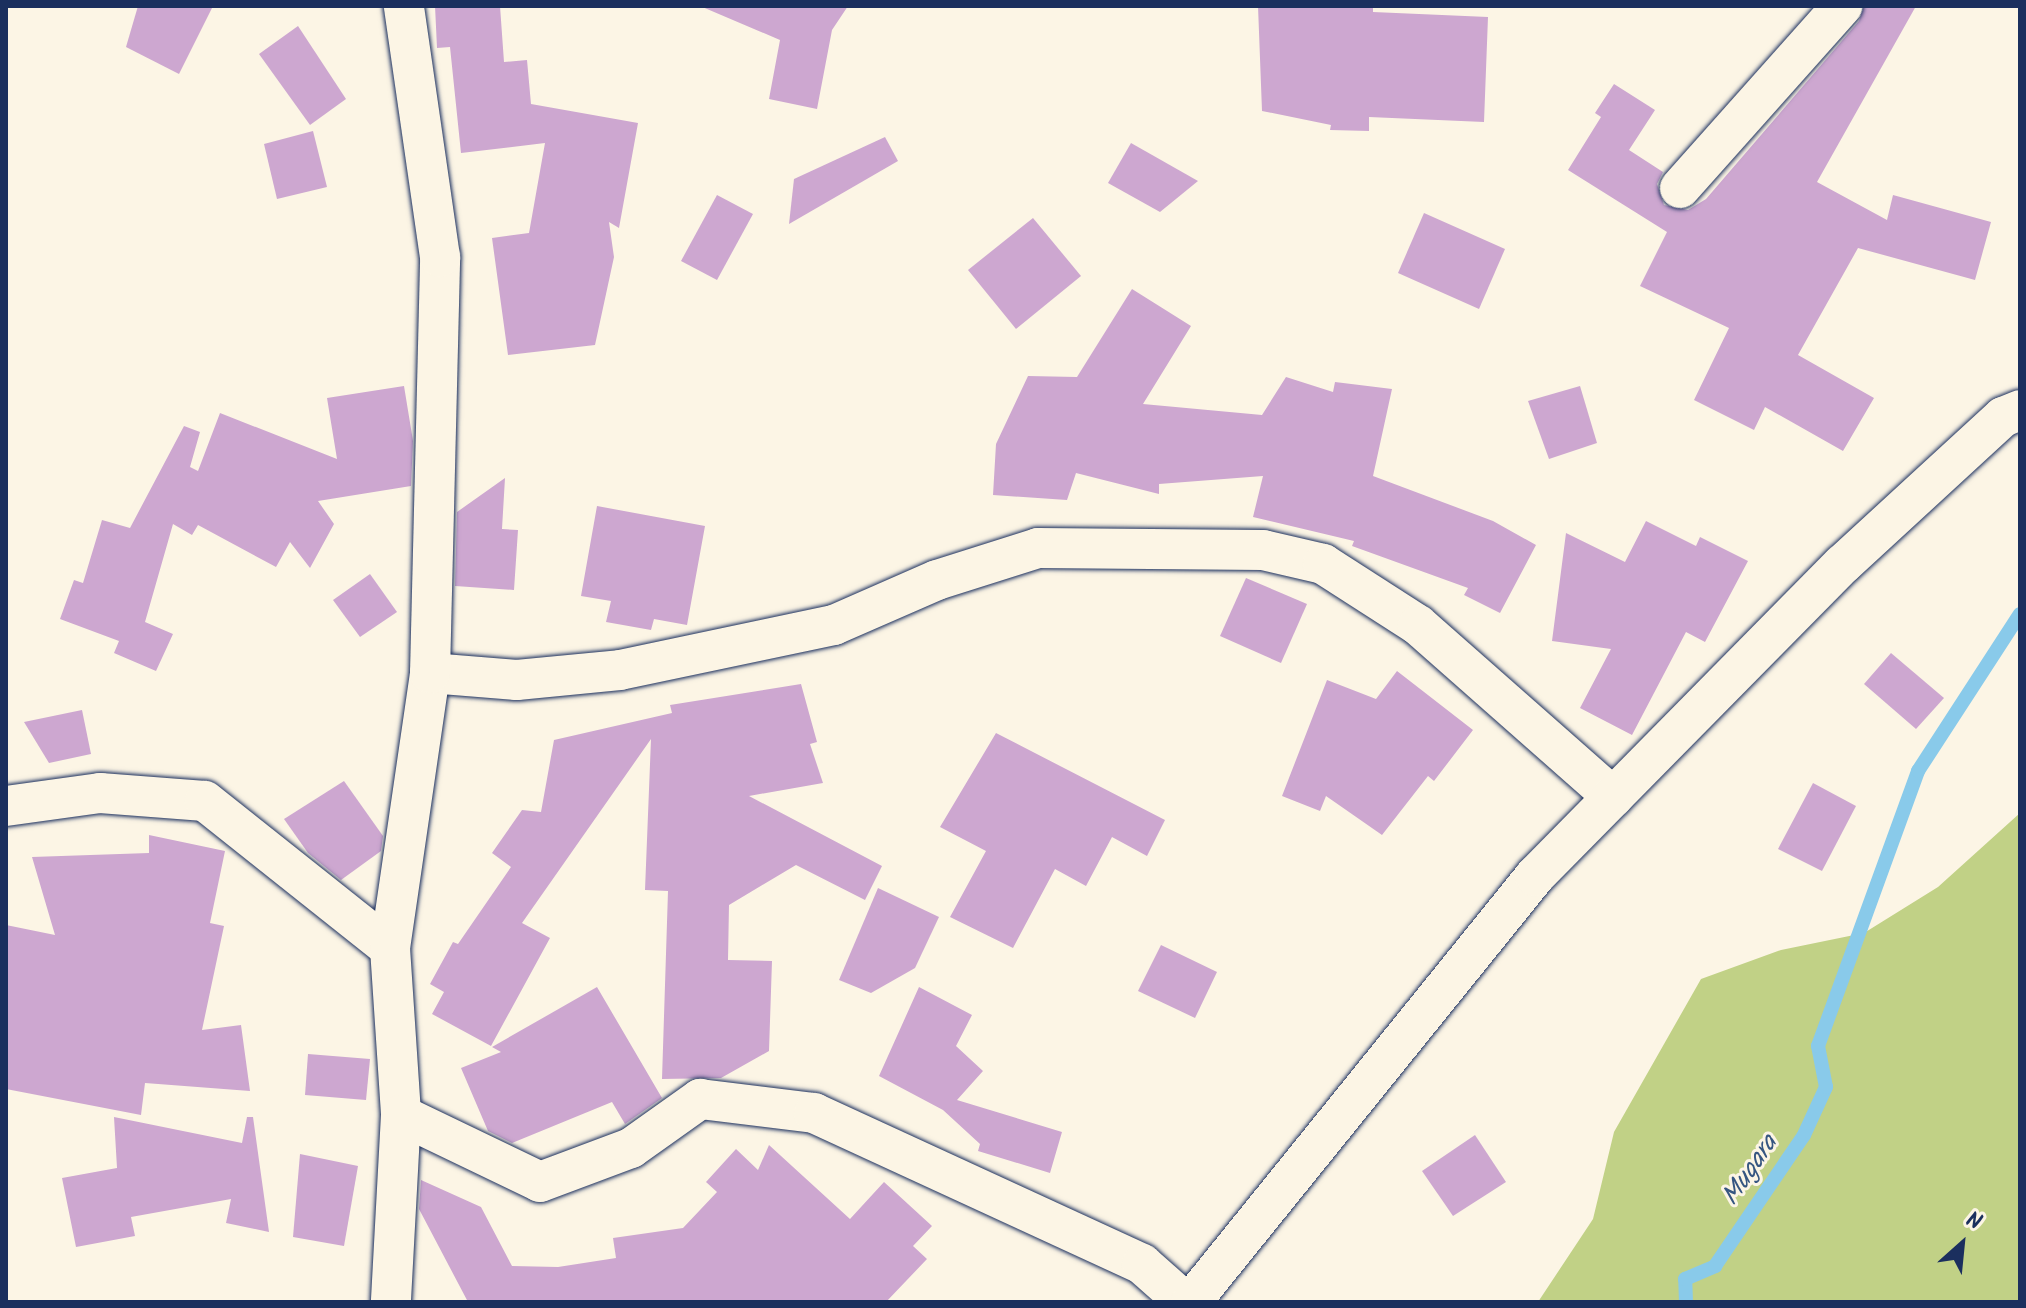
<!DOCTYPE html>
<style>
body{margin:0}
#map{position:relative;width:2026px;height:1308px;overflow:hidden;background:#fcf5e5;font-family:Kalam,sans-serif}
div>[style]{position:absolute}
.green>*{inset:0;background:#c1d186}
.stream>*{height:14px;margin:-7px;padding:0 7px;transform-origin:7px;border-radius:7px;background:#89caea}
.building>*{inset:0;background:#cda7d0}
.roads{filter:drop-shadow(0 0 2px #1b2f5e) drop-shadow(0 0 2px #1b2f5e)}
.minor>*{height:40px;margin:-20px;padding:0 20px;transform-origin:20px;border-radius:20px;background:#fcf5e5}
span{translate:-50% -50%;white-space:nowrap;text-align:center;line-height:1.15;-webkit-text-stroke:6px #fcf5e5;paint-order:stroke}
.water-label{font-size:26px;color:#365681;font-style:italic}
.frame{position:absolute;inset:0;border:8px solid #1b2f5e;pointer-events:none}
.north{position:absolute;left:1922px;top:1204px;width:80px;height:80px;-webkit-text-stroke:6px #fcf5e5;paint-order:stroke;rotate:27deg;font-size:22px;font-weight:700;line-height:32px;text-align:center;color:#1b2f5e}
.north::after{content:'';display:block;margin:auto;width:28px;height:36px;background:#1b2f5e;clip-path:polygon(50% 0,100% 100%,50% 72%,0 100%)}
</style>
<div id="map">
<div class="green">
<div style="clip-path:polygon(2020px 813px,2020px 1302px,1538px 1302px,1593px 1219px,1614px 1132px,1701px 979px,1781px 950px,1864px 933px,1938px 887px)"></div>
</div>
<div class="stream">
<div style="left:1686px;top:1302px;width:23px;rotate:-92deg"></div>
<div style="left:1685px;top:1279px;width:33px;rotate:-23deg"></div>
<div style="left:1715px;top:1266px;width:158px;rotate:-55.8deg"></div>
<div style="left:1804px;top:1135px;width:53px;rotate:-65.4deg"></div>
<div style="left:1826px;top:1087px;width:42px;rotate:-101deg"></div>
<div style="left:1818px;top:1046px;width:293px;rotate:-70deg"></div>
<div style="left:1918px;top:771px;width:187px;rotate:-57deg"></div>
</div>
<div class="building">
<div style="clip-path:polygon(138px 6px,213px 6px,179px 74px,126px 47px)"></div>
<div style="clip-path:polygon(435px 6px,500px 6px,504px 62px,527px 60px,531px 104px,638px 123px,619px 228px,609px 222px,614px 257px,595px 345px,508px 355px,492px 238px,529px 233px,545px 143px,461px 153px,450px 47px,437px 48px)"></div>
<div style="clip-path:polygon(700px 6px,848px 6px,832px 30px,817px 109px,769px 99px,780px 40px)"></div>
<div style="clip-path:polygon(1258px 6px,1373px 6px,1373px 12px,1488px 17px,1484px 122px,1369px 117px,1369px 131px,1330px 130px,1331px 125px,1262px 111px)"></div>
<div style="clip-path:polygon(1864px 6px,1916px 6px,1817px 182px,1887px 220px,1893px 195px,1991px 222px,1975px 280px,1858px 248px,1798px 355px,1874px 398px,1843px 451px,1765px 407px,1754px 430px,1694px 400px,1729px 328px,1640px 286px,1667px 232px,1568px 170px,1601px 117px,1595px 113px,1614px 84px,1655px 110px,1629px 150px,1663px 172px,1657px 184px,1664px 205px,1688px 210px,1706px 199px,1859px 21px)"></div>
<div style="clip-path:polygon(298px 26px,346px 99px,310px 125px,259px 54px)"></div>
<div style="clip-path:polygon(313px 131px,327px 187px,277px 199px,264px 144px)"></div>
<div style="clip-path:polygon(885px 137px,898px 161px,789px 224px,794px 179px)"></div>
<div style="clip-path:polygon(1131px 143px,1198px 181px,1160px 212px,1108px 183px)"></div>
<div style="clip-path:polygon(717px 195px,753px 214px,717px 280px,681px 261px)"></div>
<div style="clip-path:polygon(1424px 213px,1505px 249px,1479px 309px,1398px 273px)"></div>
<div style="clip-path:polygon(1033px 218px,1081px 276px,1016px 329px,968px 270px)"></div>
<div style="clip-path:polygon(1132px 289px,1191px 326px,1143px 404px,1262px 415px,1286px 377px,1333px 392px,1335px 382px,1392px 389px,1373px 476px,1493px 521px,1536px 545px,1500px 613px,1464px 595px,1468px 588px,1352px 546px,1354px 541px,1253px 517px,1263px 476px,1159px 484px,1159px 494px,1076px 473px,1067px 500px,993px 495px,996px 444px,1028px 376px,1077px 377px)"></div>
<div style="clip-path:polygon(404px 386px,413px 441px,411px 486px,318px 501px,334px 524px,310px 568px,290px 542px,276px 567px,198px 525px,192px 535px,173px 524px,145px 622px,173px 634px,156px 671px,114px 653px,119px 641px,60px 619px,74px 580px,83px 583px,102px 520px,130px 528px,184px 426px,200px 432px,190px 467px,198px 471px,220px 413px,337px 459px,327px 398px)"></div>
<div style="clip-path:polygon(1580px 386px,1597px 443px,1549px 459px,1528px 401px)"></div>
<div style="clip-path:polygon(505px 478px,502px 529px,518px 530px,514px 590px,455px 586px,457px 512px)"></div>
<div style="clip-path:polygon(597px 506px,705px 526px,687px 625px,654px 619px,651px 630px,606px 622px,611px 601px,581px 596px)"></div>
<div style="clip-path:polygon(1646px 521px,1696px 546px,1700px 537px,1748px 561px,1705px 642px,1686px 632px,1632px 735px,1580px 708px,1611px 649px,1552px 641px,1566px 533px,1625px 562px)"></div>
<div style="clip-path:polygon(370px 574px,397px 612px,360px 637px,333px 600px)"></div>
<div style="clip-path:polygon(1246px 578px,1307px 604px,1281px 663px,1220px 636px)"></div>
<div style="clip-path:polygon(1891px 653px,1944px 698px,1916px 729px,1864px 684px)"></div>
<div style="clip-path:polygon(1397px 671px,1473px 730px,1434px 781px,1428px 776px,1382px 835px,1326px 796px,1320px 811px,1282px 796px,1327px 680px,1376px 699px)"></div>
<div style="clip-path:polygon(801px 684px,817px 742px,810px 744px,823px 783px,749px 796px,882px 866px,865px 900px,796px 865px,729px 905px,728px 960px,772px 961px,769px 1051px,721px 1078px,662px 1079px,668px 891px,645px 890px,651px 739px,522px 923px,550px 938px,491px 1046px,432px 1014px,444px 992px,430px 984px,453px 942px,458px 944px,511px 867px,492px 853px,522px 810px,541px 812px,554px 740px,672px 713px,670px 705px)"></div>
<div style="clip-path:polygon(82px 710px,91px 754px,49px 763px,24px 722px)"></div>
<div style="clip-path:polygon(996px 733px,1165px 820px,1147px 856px,1112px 837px,1086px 886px,1055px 869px,1013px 948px,950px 917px,986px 851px,940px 827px)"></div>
<div style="clip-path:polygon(344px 781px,383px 836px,381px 851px,341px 880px,308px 853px,284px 819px)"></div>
<div style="clip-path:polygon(1813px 783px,1856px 806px,1822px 871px,1778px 849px)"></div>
<div style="clip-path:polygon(149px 835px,225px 851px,210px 923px,224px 926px,202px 1030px,241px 1025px,250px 1091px,145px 1083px,141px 1115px,6px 1089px,6px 925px,55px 935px,32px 857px,149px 853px)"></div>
<div style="clip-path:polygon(878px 888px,939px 917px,915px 968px,871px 993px,839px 980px)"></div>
<div style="clip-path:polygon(1161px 945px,1217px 972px,1195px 1018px,1138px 991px)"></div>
<div style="clip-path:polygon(597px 987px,662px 1098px,625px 1124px,612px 1102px,512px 1143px,488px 1131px,461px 1068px,501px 1052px,492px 1047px)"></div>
<div style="clip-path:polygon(919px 987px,972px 1015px,956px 1046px,983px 1071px,957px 1100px,1062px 1132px,1050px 1173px,978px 1151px,980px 1144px,943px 1110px,879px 1076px)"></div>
<div style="clip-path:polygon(308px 1054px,370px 1059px,366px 1100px,305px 1095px)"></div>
<div style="clip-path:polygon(114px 1117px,242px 1143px,247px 1117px,253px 1117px,269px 1232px,226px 1223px,231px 1199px,131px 1217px,135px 1236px,76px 1247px,62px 1178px,117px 1168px)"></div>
<div style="clip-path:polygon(1475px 1135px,1506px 1182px,1453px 1216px,1422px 1171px)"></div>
<div style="clip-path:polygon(769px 1145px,850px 1219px,884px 1182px,932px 1226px,913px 1246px,927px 1259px,886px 1302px,468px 1302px,419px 1209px,421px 1180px,481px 1207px,512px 1266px,558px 1267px,616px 1258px,613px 1238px,683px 1228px,717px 1192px,706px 1182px,736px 1149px,758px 1170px)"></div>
<div style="clip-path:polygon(300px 1154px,358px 1166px,344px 1246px,293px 1237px)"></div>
</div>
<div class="roads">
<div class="minor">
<div style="left:1680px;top:188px;width:244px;rotate:-48.3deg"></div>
<div style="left:430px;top:673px;width:87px;rotate:4.6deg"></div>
<div style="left:517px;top:680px;width:103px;rotate:-5.5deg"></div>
<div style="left:620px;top:670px;width:219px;rotate:-11.9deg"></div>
<div style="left:834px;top:625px;width:112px;rotate:-23.6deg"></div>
<div style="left:937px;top:580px;width:106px;rotate:-17.6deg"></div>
<div style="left:1038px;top:548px;width:225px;rotate:0.5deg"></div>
<div style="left:1263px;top:550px;width:62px;rotate:13.1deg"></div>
<div style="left:1323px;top:564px;width:113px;rotate:32.7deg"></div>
<div style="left:1418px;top:625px;width:260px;rotate:41.4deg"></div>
<div style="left:6px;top:806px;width:95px;rotate:-7.9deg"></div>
<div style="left:100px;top:793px;width:105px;rotate:4.4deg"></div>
<div style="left:205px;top:801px;width:236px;rotate:38.5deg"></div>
<div style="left:390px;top:948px;width:167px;rotate:86.2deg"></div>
<div style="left:401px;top:1115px;width:187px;rotate:93.1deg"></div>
<div style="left:390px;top:948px;width:278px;rotate:-81.7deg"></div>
<div style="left:430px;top:673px;width:416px;rotate:-88.6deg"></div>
<div style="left:440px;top:257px;width:254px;rotate:-98.2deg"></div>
<div style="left:401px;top:1115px;width:154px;rotate:25.7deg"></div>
<div style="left:540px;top:1182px;width:97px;rotate:-20.5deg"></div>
<div style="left:631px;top:1148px;width:85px;rotate:-35.4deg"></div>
<div style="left:700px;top:1099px;width:115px;rotate:7deg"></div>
<div style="left:814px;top:1113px;width:361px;rotate:24.7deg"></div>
<div style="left:1142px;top:1264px;width:57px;rotate:41.5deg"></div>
<div style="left:1191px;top:1302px;width:548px;rotate:-51.08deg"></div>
<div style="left:1535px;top:876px;width:438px;rotate:-45.4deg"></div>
<div style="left:1843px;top:564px;width:217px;rotate:-42.6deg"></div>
<div style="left:2003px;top:417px;width:18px;rotate:-22deg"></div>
</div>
</div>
<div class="water-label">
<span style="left:1751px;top:1171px;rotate:-56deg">Mugara</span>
</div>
<div class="frame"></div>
<div class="north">N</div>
</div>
